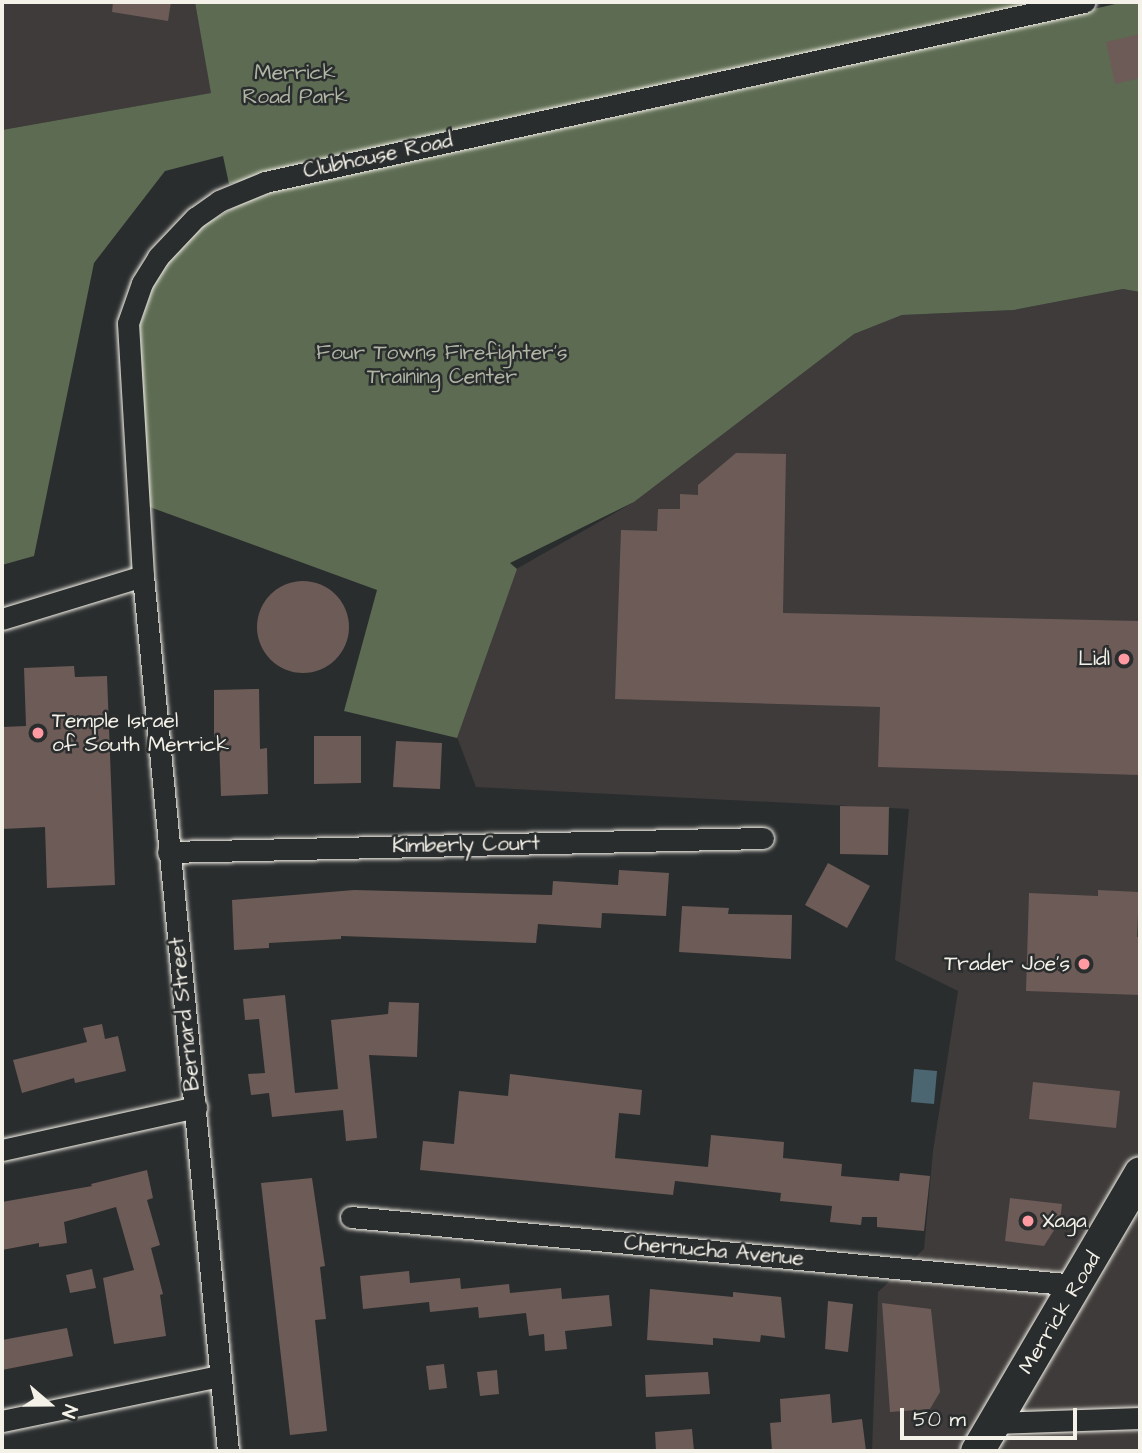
<!DOCTYPE html>
<style>
body{margin:0}
#map{position:relative;width:1142px;height:1453px;overflow:hidden;background:#2a2d2e;font-family:"Architects Daughter",sans-serif}
div>[style]{position:absolute}
.built>*{inset:0;background:#3e3b3a}
.green>*{inset:0;background:#5d6b52}
.water>*{inset:0;background:#4b6670}
.building>*{inset:0;background:#6d5b57}
.round{border-radius:50%}
.roads{filter:drop-shadow(0 0 2px #f4f1e8) drop-shadow(0 0 2px #f4f1e8)}
.minor>*{height:21px;margin:-10.5px;padding:0 10.5px;transform-origin:10.5px;border-radius:10.5px;background:#2a2d2e}
.primary>*{height:33px;margin:-16.5px;padding:0 16.5px;transform-origin:16.5px;border-radius:16.5px;background:#2a2d2e}
.dots>*{width:19px;height:19px;translate:-50% -50%;box-sizing:border-box;border:4px solid #2a2d2e;border-radius:50%}
span{translate:-50% -50%;white-space:nowrap;text-align:center;line-height:1.15;-webkit-text-stroke:5px #2a2d2e;paint-order:stroke}
.park-label{font-size:21px;color:#b0b5a4}
.street-label{font-size:21px;color:#f4f1e8}
.poi-label{font-size:21px;color:#f4f1e8}
.right{translate:-100% -50%;text-align:right}
.left{translate:0 -50%;text-align:left}
.frame{position:absolute;inset:0;border:4px solid #f4f1e8;pointer-events:none}
.north{position:absolute;left:14px;top:1369px;width:70px;height:70px;-webkit-text-stroke:5px #2a2d2e;paint-order:stroke;rotate:110deg;font-size:19px;font-weight:700;line-height:28px;text-align:center;color:#f4f1e8}
.north::after{content:'';display:block;margin:auto;width:24px;height:32px;background:#f4f1e8;clip-path:polygon(50% 0,100% 100%,50% 72%,0 100%)}
.scale{position:absolute;left:900px;top:1408px;width:177px;height:32px;box-sizing:border-box;border:4px solid #f4f1e8;border-top:0;padding-left:9px;font-size:21px;line-height:24px;white-space:nowrap;color:#f4f1e8;-webkit-text-stroke:5px #2a2d2e;paint-order:stroke}
</style>
<div id="map">
<div class="built">
<div style="clip-path:polygon(2px 2px,195px 2px,212px 93px,2px 130px)"></div>
<div style="clip-path:polygon(1123px 289px,1140px 292px,1140px 1451px,872px 1451px,878px 1292px,924px 1249px,933px 1151px,958px 991px,895px 960px,909px 809px,476px 787px,452px 724px,499px 579px,634px 502px,854px 334px,902px 315px,1014px 310px)"></div>
</div>
<div class="green">
<div style="clip-path:polygon(195px 2px,1037px 2px,229px 184px,223px 156px,165px 171px,94px 263px,34px 556px,2px 565px,2px 130px,211px 93px)"></div>
<div style="clip-path:polygon(1124px 2px,1140px 2px,1140px 292px,1123px 289px,1014px 310px,902px 315px,854px 334px,634px 502px,510px 563px,517px 569px,457px 738px,344px 711px,377px 590px,147px 506px,140px 325px,157px 275px,193px 231px,261px 192px,712px 96px)"></div>
</div>
<div class="water">
<div style="clip-path:polygon(914px 1069px,937px 1071px,934px 1104px,911px 1102px)"></div>
</div>
<div class="building">
<div style="clip-path:polygon(113px 2px,171px 2px,168px 21px,112px 12px)"></div>
<div style="clip-path:polygon(1140px 34px,1140px 78px,1115px 84px,1106px 42px)"></div>
<div style="clip-path:polygon(736px 453px,786px 454px,783px 613px,1140px 621px,1140px 775px,878px 767px,880px 707px,615px 699px,621px 530px,657px 531px,658px 509px,680px 509px,680px 494px,698px 495px,698px 485px)"></div>
<div class="round" style="left:257px;top:581px;width:92px;height:92px"></div>
<div style="clip-path:polygon(74px 666px,75px 677px,107px 676px,115px 885px,47px 888px,45px 827px,2px 829px,2px 727px,26px 726px,24px 668px)"></div>
<div style="clip-path:polygon(259px 689px,260px 749px,267px 748px,268px 794px,221px 796px,219px 737px,214px 737px,214px 690px)"></div>
<div style="clip-path:polygon(314px 736px,361px 736px,361px 783px,314px 784px)"></div>
<div style="clip-path:polygon(396px 741px,442px 743px,440px 789px,393px 787px)"></div>
<div style="clip-path:polygon(840px 806px,889px 807px,888px 855px,840px 854px)"></div>
<div style="clip-path:polygon(828px 863px,870px 886px,847px 928px,805px 905px)"></div>
<div style="clip-path:polygon(619px 870px,669px 873px,666px 916px,602px 913px,601px 928px,538px 924px,536px 943px,341px 936px,341px 939px,269px 943px,269px 948px,234px 950px,232px 900px,354px 890px,552px 895px,553px 881px,618px 885px)"></div>
<div style="clip-path:polygon(1098px 890px,1139px 892px,1137px 937px,1140px 937px,1140px 995px,1026px 991px,1029px 893px,1098px 896px)"></div>
<div style="clip-path:polygon(682px 906px,729px 908px,728px 914px,792px 915px,791px 959px,679px 952px)"></div>
<div style="clip-path:polygon(285px 995px,295px 1093px,338px 1089px,331px 1020px,388px 1014px,389px 1002px,419px 1003px,417px 1057px,369px 1055px,377px 1138px,346px 1141px,343px 1110px,272px 1117px,269px 1093px,251px 1095px,248px 1074px,265px 1073px,259px 1019px,245px 1020px,243px 999px)"></div>
<div style="clip-path:polygon(102px 1024px,105px 1039px,118px 1036px,126px 1071px,75px 1083px,74px 1078px,22px 1093px,13px 1060px,87px 1042px,83px 1028px)"></div>
<div style="clip-path:polygon(510px 1074px,642px 1090px,640px 1115px,619px 1113px,615px 1158px,708px 1167px,711px 1135px,784px 1142px,783px 1158px,842px 1164px,841px 1176px,899px 1181px,900px 1173px,930px 1176px,924px 1231px,877px 1227px,877px 1217px,862px 1217px,861px 1225px,830px 1222px,832px 1206px,780px 1201px,781px 1193px,675px 1181px,673px 1195px,420px 1170px,423px 1141px,454px 1144px,459px 1091px,508px 1096px)"></div>
<div style="clip-path:polygon(1033px 1082px,1120px 1091px,1116px 1128px,1029px 1119px)"></div>
<div style="clip-path:polygon(147px 1170px,153px 1198px,147px 1200px,160px 1245px,151px 1248px,163px 1294px,160px 1295px,166px 1336px,114px 1344px,103px 1278px,134px 1270px,116px 1207px,64px 1222px,67px 1243px,39px 1247px,39px 1243px,2px 1250px,2px 1202px,92px 1186px,91px 1184px)"></div>
<div style="clip-path:polygon(312px 1178px,325px 1266px,320px 1267px,326px 1319px,315px 1320px,327px 1431px,290px 1435px,261px 1183px)"></div>
<div style="clip-path:polygon(1010px 1198px,1062px 1204px,1060px 1221px,1044px 1246px,1005px 1241px)"></div>
<div style="clip-path:polygon(92px 1269px,96px 1288px,70px 1293px,66px 1275px)"></div>
<div style="clip-path:polygon(409px 1271px,410px 1283px,460px 1278px,461px 1289px,509px 1284px,510px 1293px,561px 1288px,562px 1299px,609px 1295px,612px 1326px,565px 1331px,567px 1349px,545px 1351px,544px 1334px,529px 1336px,526px 1313px,479px 1318px,478px 1307px,430px 1312px,429px 1302px,363px 1309px,360px 1276px)"></div>
<div style="clip-path:polygon(650px 1289px,733px 1297px,733px 1292px,781px 1297px,785px 1338px,761px 1335px,760px 1342px,713px 1338px,713px 1345px,647px 1340px)"></div>
<div style="clip-path:polygon(828px 1301px,853px 1304px,848px 1352px,825px 1349px)"></div>
<div style="clip-path:polygon(882px 1303px,931px 1309px,940px 1392px,930px 1409px,890px 1412px)"></div>
<div style="clip-path:polygon(67px 1328px,73px 1356px,2px 1370px,2px 1340px)"></div>
<div style="clip-path:polygon(444px 1364px,447px 1388px,429px 1390px,426px 1366px)"></div>
<div style="clip-path:polygon(497px 1370px,499px 1394px,480px 1396px,477px 1372px)"></div>
<div style="clip-path:polygon(708px 1372px,710px 1394px,646px 1397px,645px 1375px)"></div>
<div style="clip-path:polygon(830px 1394px,832px 1423px,862px 1419px,866px 1451px,772px 1451px,770px 1423px,781px 1422px,780px 1399px)"></div>
<div style="clip-path:polygon(692px 1429px,694px 1451px,656px 1451px,655px 1432px)"></div>
</div>
<div class="roads">
<div class="minor">
<div style="left:2px;top:619px;width:147px;rotate:-17deg"></div>
<div style="left:168px;top:852px;width:595px;rotate:-1.35deg"></div>
<div style="left:2px;top:1150px;width:199px;rotate:-12.5deg"></div>
<div style="left:351px;top:1217px;width:728px;rotate:5.36deg"></div>
<div style="left:2px;top:1421px;width:223px;rotate:-11.7deg"></div>
<div style="left:994px;top:1423px;width:146px;rotate:-2deg"></div>
<div style="left:228px;top:1451px;width:879px;rotate:-95.55deg"></div>
<div style="left:143px;top:576px;width:253px;rotate:-93.4deg"></div>
<div style="left:128px;top:323px;width:42px;rotate:-70.7deg"></div>
<div style="left:142px;top:283px;width:31px;rotate:-58deg"></div>
<div style="left:158px;top:257px;width:54px;rotate:-46.5deg"></div>
<div style="left:195px;top:218px;width:29px;rotate:-35deg"></div>
<div style="left:219px;top:201px;width:50px;rotate:-22.4deg"></div>
<div style="left:265px;top:182px;width:839px;rotate:-12.4deg"></div>
</div>
<div class="primary">
<div style="left:977px;top:1451px;width:322px;rotate:-59.6deg"></div>
</div>
</div>
<div class="dots">
<div style="left:1124px;top:659px;background:#ff9aa2"></div>
<div style="left:38px;top:733px;background:#ff9aa2"></div>
<div style="left:1084px;top:964px;background:#ff9aa2"></div>
<div style="left:1028px;top:1221px;background:#ff9aa2"></div>
</div>
<div class="park-label">
<span style="left:295px;top:85px">Merrick<br>Road Park</span>
<span style="left:442px;top:365px">Four Towns Firefighter's<br>Training Center</span>
</div>
<div class="street-label">
<span style="left:378px;top:156px;rotate:-12deg">Clubhouse Road</span>
<span style="left:466px;top:845px;rotate:-1deg">Kimberly Court</span>
<span style="left:185px;top:1014px;rotate:-96deg">Bernard Street</span>
<span style="left:714px;top:1251px;rotate:5deg">Chernucha Avenue</span>
<span style="left:1060px;top:1313px;rotate:-59deg">Merrick Road</span>
</div>
<div class="poi-label">
<span class="right" style="left:1110px;top:659px">Lidl</span>
<span class="left" style="left:52px;top:733px">Temple Israel<br>of South Merrick</span>
<span class="right" style="left:1070px;top:964px">Trader Joe's</span>
<span class="left" style="left:1042px;top:1221px">Xaga</span>
</div>
<div class="frame"></div>
<div class="north">N</div>
<div class="scale">50 m</div>
</div>
